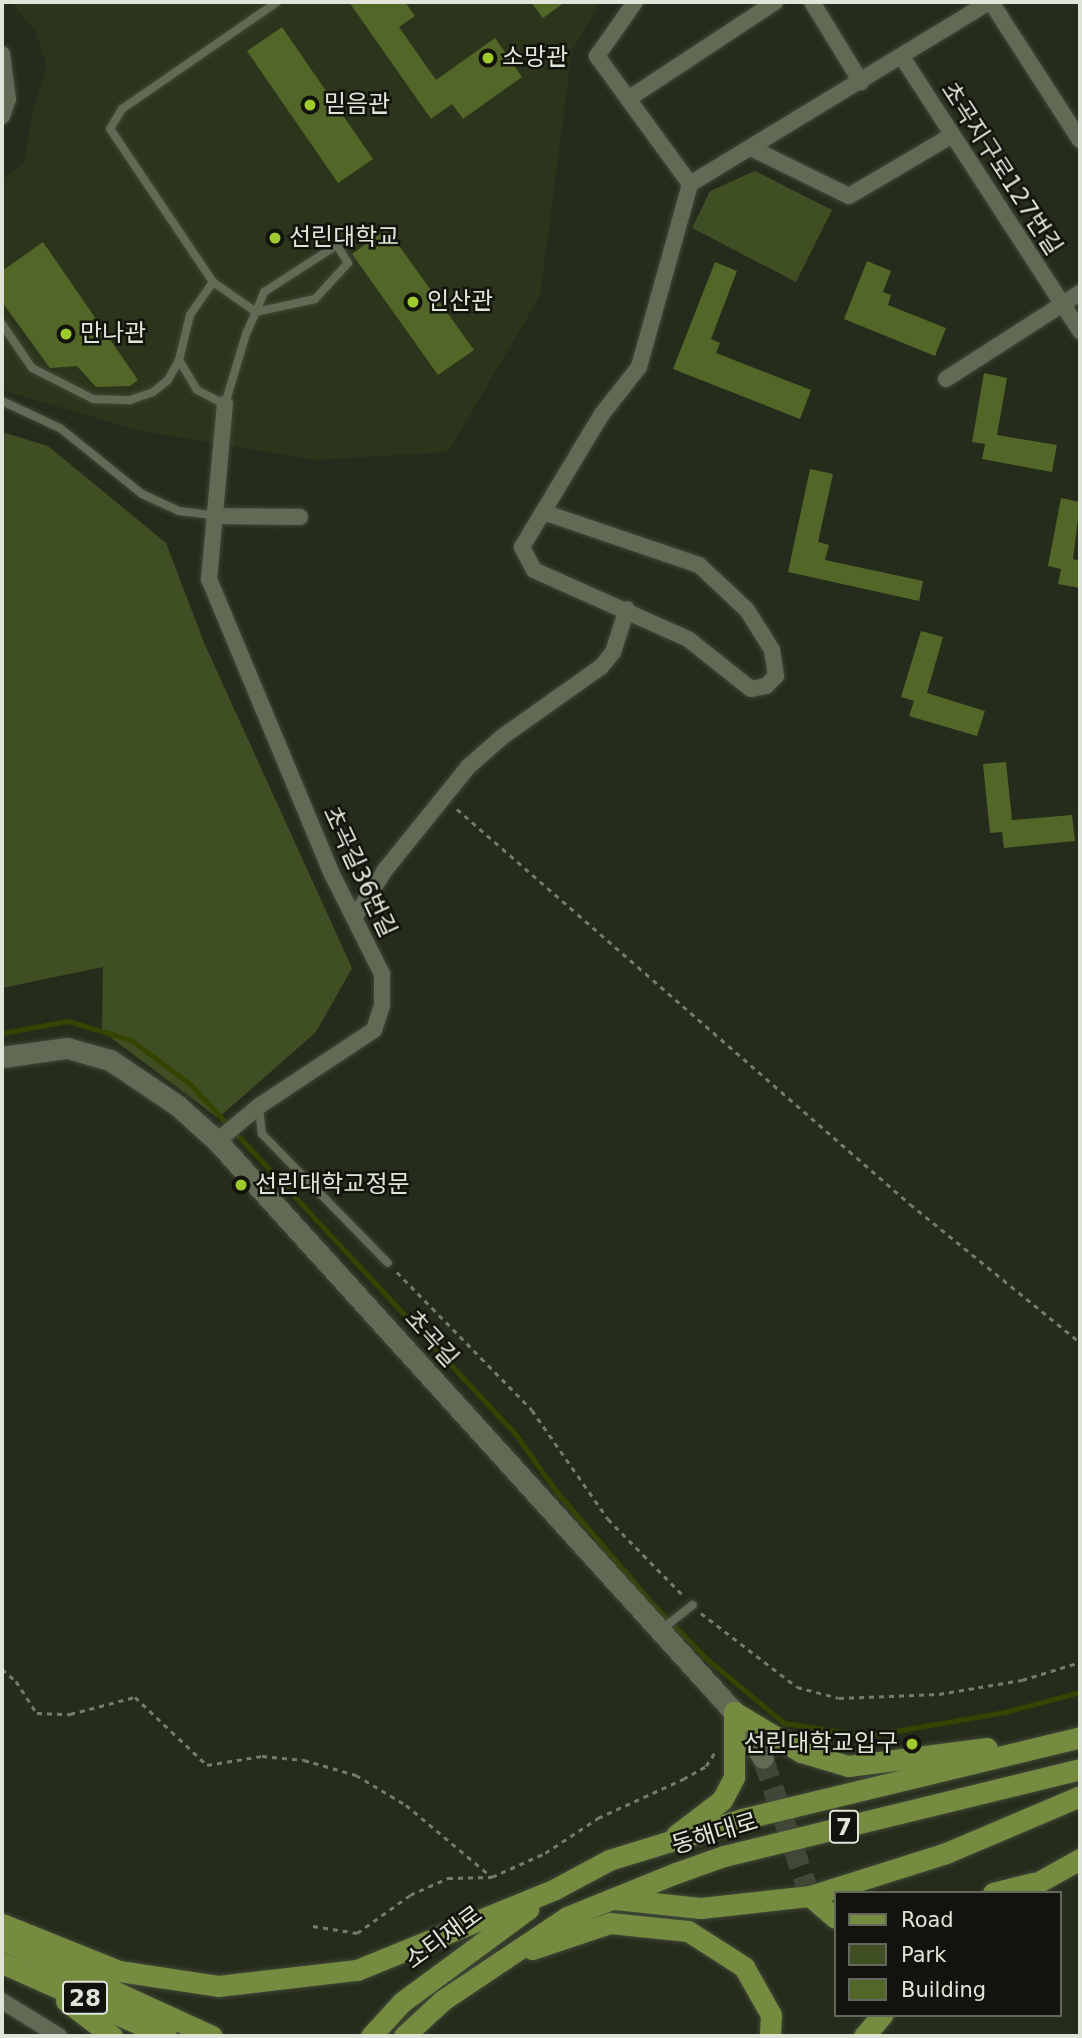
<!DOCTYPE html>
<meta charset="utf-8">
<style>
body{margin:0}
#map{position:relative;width:1082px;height:2038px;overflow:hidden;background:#262c1b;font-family:"DejaVu Sans","Noto Sans KR",sans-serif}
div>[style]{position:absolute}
.built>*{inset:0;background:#2c351c}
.green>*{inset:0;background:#404e23}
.stream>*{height:5px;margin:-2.5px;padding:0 2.5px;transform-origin:2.5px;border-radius:2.5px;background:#334500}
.building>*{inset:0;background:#526627}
.secondary-tunnel>*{height:21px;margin-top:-10.5px;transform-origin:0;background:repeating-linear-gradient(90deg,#424838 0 21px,transparent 0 31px)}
.path>*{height:2.5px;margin-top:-1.25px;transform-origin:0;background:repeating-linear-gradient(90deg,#757b6c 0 5px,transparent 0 10px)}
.roads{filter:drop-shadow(0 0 2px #414738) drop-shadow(0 0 2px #414738)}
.lane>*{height:8px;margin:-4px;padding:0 4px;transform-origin:4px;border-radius:4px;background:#626a56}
.street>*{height:16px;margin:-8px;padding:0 8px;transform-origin:8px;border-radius:8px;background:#626a56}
.secondary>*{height:21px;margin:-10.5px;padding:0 10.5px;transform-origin:10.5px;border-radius:10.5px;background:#626a56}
.primary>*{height:21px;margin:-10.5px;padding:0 10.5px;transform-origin:10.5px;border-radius:10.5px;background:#748b40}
.dots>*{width:19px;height:19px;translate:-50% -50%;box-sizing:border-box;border:4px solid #11130c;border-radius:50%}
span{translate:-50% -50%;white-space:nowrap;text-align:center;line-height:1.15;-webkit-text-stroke:5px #11130c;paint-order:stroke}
.shield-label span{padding:2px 5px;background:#11130c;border:2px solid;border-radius:5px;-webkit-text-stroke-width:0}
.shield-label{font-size:23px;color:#e0e5d9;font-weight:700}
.poi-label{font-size:24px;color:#e0e5d9}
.left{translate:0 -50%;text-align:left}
.right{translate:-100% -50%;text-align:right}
.street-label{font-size:24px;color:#e0e5d9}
.frame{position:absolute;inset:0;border:4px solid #e0e5d9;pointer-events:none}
.legend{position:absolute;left:834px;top:1891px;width:228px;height:126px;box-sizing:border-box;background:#11130c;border:2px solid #64675e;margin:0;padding:9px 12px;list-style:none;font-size:21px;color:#e0e5d9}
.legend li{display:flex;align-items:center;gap:14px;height:35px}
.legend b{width:35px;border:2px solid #64675e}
</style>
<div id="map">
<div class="built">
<div style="clip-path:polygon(11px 2px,601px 2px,572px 50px,540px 296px,448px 452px,314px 460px,137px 430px,2px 390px,2px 180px,25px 162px,32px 115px,47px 66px,35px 31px)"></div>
</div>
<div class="green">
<div style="clip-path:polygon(755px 171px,832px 210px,796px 282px,692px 228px,710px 191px)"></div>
<div style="clip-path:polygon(2px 432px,48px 446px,166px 543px,205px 645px,352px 968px,316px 1032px,218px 1118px,102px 1031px,103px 967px,2px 988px)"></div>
</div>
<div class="stream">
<div style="left:2px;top:1033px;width:67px;rotate:-10.3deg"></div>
<div style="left:68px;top:1021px;width:66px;rotate:16.8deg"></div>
<div style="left:131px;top:1040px;width:74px;rotate:36.7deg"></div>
<div style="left:190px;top:1084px;width:474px;rotate:47.1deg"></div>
<div style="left:513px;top:1431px;width:74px;rotate:54.4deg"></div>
<div style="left:556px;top:1491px;width:148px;rotate:49.4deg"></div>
<div style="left:652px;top:1603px;width:80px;rotate:45.5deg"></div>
<div style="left:708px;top:1660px;width:99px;rotate:39.7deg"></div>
<div style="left:784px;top:1723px;width:84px;rotate:8.9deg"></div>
<div style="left:867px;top:1736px;width:140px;rotate:-9.9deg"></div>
<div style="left:1005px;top:1712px;width:78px;rotate:-14.9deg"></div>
</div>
<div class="building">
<div style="clip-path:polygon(349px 2px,405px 2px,415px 16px,399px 27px,436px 80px,495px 38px,522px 77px,463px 119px,452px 104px,431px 119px)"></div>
<div style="clip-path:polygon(531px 2px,565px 2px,543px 18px)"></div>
<div style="clip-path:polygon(282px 27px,373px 159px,338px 183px,247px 51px)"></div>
<div style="clip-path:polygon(387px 229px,474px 350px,438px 375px,352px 254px)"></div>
<div style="clip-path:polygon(43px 242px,138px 380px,130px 386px,96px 387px,77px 366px,50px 368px,2px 302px,2px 271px)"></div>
<div style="clip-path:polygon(867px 261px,891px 271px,883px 292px,891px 295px,888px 305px,946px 328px,935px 356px,844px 319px)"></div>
<div style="clip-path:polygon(715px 262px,737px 271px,711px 339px,720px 343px,716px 353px,811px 390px,800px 419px,673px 369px)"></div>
<div style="clip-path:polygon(984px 373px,1007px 378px,997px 435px,1057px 445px,1052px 472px,982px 459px,985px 444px,972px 442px)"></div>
<div style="clip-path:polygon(810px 469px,833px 474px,818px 542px,829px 545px,825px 560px,923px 581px,919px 601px,788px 572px)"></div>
<div style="clip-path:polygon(1061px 498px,1080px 502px,1073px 559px,1080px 561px,1080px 588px,1058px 584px,1061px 569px,1048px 566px)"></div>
<div style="clip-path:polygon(921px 631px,943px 637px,927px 693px,985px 711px,977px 736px,909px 716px,914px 701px,901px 697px)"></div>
<div style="clip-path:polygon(1006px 762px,1012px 820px,1072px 815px,1075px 841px,1004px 848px,1002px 832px,990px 833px,983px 764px)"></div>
</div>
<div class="secondary-tunnel">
<div style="left:763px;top:1758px;width:146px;rotate:71.2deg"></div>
</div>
<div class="path">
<div style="left:457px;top:809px;width:601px;rotate:41.09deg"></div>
<div style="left:910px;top:1204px;width:219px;rotate:39.1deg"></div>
<div style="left:397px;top:1272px;width:193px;rotate:45.6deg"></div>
<div style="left:532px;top:1410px;width:133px;rotate:55.1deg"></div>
<div style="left:608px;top:1519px;width:108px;rotate:45.4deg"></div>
<div style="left:701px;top:1613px;width:121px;rotate:37.6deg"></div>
<div style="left:797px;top:1687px;width:43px;rotate:14.7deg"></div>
<div style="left:839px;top:1698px;width:100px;rotate:-2.3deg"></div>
<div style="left:939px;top:1694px;width:84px;rotate:-9.6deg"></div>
<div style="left:1022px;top:1680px;width:61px;rotate:-17.2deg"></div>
<div style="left:2px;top:1669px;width:18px;rotate:41deg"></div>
<div style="left:16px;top:1681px;width:38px;rotate:57deg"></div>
<div style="left:37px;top:1713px;width:33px;rotate:2deg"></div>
<div style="left:70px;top:1714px;width:67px;rotate:-14.7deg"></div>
<div style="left:135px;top:1697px;width:99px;rotate:43.4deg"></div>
<div style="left:207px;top:1765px;width:56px;rotate:-9.3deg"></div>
<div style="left:262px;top:1756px;width:42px;rotate:5.4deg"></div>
<div style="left:304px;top:1760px;width:54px;rotate:16.1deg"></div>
<div style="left:356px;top:1775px;width:58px;rotate:31deg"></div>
<div style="left:406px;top:1805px;width:112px;rotate:39.9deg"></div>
<div style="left:313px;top:1926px;width:45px;rotate:9deg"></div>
<div style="left:357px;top:1933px;width:65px;rotate:-35.6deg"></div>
<div style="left:410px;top:1895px;width:42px;rotate:-24.1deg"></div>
<div style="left:448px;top:1878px;width:44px;rotate:-1.3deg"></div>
<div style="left:492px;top:1877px;width:58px;rotate:-24.4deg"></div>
<div style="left:545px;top:1853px;width:64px;rotate:-33.4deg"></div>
<div style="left:598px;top:1818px;width:94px;rotate:-24.6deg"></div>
<div style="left:683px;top:1779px;width:26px;rotate:-29deg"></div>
<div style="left:706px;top:1766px;width:17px;rotate:-57deg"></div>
</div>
<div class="roads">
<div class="lane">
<div style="left:213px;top:282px;width:40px;rotate:124.9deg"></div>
<div style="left:190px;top:315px;width:46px;rotate:103.7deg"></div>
<div style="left:179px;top:360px;width:35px;rotate:59deg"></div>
<div style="left:197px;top:390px;width:31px;rotate:27deg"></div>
<div style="left:225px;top:404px;width:73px;rotate:-73.3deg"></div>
<div style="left:246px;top:334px;width:24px;rotate:-66deg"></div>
<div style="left:256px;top:312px;width:22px;rotate:-68deg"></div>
<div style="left:264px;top:292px;width:87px;rotate:-32.8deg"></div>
<div style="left:337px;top:245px;width:21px;rotate:59deg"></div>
<div style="left:348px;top:263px;width:49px;rotate:132.5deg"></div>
<div style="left:315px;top:299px;width:60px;rotate:167.6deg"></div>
<div style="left:256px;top:312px;width:52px;rotate:-145.1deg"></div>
<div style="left:213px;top:282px;width:184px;rotate:-123.9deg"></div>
<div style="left:110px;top:129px;width:23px;rotate:-59deg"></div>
<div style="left:122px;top:109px;width:188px;rotate:-34.6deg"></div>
<div style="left:2px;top:324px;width:53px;rotate:55.7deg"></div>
<div style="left:32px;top:368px;width:68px;rotate:26.9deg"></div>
<div style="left:93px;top:399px;width:37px;rotate:2deg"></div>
<div style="left:130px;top:400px;width:24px;rotate:-19deg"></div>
<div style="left:153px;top:392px;width:19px;rotate:-39deg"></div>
<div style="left:168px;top:380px;width:23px;rotate:-61deg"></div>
<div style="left:2px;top:401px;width:64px;rotate:25deg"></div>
<div style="left:60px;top:428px;width:105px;rotate:38.8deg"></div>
<div style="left:142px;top:494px;width:41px;rotate:24.7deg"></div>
<div style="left:179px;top:511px;width:38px;rotate:7deg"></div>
<div style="left:259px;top:1107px;width:27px;rotate:84deg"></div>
<div style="left:262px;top:1134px;width:180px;rotate:45.7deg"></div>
<div style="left:662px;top:1629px;width:39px;rotate:-38deg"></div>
</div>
<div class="street">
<div style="left:635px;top:2px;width:66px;rotate:125.1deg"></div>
<div style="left:597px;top:56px;width:158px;rotate:54deg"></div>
<div style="left:812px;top:2px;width:94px;rotate:58.5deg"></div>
<div style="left:991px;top:2px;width:164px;rotate:57.2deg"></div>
<div style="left:2px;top:54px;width:45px;rotate:82.4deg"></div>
<div style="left:8px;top:99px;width:18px;rotate:109deg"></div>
<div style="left:902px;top:57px;width:327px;rotate:57deg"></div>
<div style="left:628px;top:99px;width:176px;rotate:-33.4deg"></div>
<div style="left:751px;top:148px;width:109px;rotate:26.1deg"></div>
<div style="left:849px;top:196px;width:118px;rotate:-30.5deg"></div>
<div style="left:946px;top:379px;width:159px;rotate:-32.7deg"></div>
<div style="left:543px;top:512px;width:165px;rotate:18.8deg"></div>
<div style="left:699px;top:565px;width:66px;rotate:43.2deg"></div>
<div style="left:747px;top:610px;width:47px;rotate:58deg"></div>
<div style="left:772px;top:650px;width:26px;rotate:81deg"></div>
<div style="left:776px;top:676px;width:14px;rotate:135deg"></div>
<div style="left:766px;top:686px;width:15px;rotate:169deg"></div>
<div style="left:751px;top:689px;width:80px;rotate:-141.6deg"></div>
<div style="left:688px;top:639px;width:169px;rotate:-155.9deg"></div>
<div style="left:534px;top:570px;width:26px;rotate:-118deg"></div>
<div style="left:522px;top:547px;width:41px;rotate:-59deg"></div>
<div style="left:543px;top:512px;width:114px;rotate:-59deg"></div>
<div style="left:602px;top:414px;width:60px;rotate:-51.8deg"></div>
<div style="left:639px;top:367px;width:190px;rotate:-74.4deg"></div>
<div style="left:690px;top:184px;width:350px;rotate:-31.3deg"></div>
<div style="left:217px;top:516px;width:83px;rotate:0.7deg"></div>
<div style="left:354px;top:918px;width:57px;rotate:-57.1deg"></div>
<div style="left:385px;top:870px;width:132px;rotate:-51.1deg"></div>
<div style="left:468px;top:767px;width:45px;rotate:-41.4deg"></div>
<div style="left:502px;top:737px;width:121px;rotate:-35.3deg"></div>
<div style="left:601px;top:667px;width:19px;rotate:-51deg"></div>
<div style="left:613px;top:652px;width:45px;rotate:-72deg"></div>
<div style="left:217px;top:1141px;width:55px;rotate:-39.8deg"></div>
<div style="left:259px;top:1106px;width:138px;rotate:-33.5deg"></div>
<div style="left:374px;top:1030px;width:25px;rotate:-72deg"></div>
<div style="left:382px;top:1006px;width:32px;rotate:-90deg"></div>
<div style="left:382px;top:974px;width:114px;rotate:-116.6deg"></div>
<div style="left:331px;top:872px;width:317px;rotate:-112.6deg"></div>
<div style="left:209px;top:579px;width:176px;rotate:-84.8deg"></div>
<div style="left:2px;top:2001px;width:67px;rotate:31.6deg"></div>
</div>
<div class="secondary">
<div style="left:2px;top:1057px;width:66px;rotate:-7.9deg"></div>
<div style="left:67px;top:1048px;width:45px;rotate:15.6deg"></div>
<div style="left:110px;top:1060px;width:81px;rotate:33.9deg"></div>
<div style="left:177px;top:1105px;width:54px;rotate:42deg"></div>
<div style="left:217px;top:1141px;width:770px;rotate:47.84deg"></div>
<div style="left:734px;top:1712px;width:54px;rotate:57.8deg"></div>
</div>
<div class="primary">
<div style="left:734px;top:1712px;width:78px;rotate:30.8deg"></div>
<div style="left:801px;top:1752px;width:49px;rotate:16.6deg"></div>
<div style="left:848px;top:1766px;width:140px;rotate:-7.4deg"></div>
<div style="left:676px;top:1835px;width:58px;rotate:-37.3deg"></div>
<div style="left:722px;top:1800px;width:26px;rotate:-62deg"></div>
<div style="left:734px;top:1777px;width:65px;rotate:-90deg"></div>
<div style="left:993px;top:1893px;width:40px;rotate:-14.4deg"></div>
<div style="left:1019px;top:1893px;width:70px;rotate:-29.1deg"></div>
<div style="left:810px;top:1896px;width:33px;rotate:41deg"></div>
<div style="left:615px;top:1899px;width:86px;rotate:6deg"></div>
<div style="left:701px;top:1908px;width:110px;rotate:-6.3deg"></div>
<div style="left:810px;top:1896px;width:143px;rotate:-17.5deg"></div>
<div style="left:946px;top:1853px;width:146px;rotate:-23deg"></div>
<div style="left:2px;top:1924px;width:126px;rotate:21.9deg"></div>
<div style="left:119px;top:1971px;width:100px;rotate:8.6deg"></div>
<div style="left:218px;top:1986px;width:140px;rotate:-6.6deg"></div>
<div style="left:357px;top:1970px;width:214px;rotate:-22.2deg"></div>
<div style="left:555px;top:1889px;width:61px;rotate:-28.2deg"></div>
<div style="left:609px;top:1860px;width:139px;rotate:-17.1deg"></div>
<div style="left:742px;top:1819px;width:348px;rotate:-13.6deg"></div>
<div style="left:2px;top:1940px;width:231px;rotate:24.6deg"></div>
<div style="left:532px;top:1949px;width:82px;rotate:-18.4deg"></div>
<div style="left:610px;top:1923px;width:78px;rotate:5.9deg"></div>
<div style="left:688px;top:1931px;width:67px;rotate:32.7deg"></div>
<div style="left:744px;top:1967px;width:55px;rotate:60.6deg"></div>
<div style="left:771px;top:2015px;width:21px;rotate:93deg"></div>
<div style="left:2px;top:1963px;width:180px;rotate:24deg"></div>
<div style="left:66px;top:2001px;width:58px;rotate:37.3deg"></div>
<div style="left:371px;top:2036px;width:46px;rotate:-47.6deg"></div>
<div style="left:402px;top:2002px;width:157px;rotate:-36.4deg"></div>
<div style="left:404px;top:2036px;width:53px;rotate:-42.7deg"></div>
<div style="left:443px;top:2000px;width:149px;rotate:-33.8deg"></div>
<div style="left:567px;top:1917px;width:118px;rotate:-22deg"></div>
<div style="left:676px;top:1873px;width:51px;rotate:-19.5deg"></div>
<div style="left:724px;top:1856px;width:366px;rotate:-13.7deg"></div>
<div style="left:864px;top:2036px;width:28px;rotate:-49deg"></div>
</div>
</div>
<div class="dots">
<div style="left:488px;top:58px;background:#9eca2e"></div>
<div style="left:310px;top:105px;background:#9eca2e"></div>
<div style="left:275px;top:238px;background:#9eca2e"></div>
<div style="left:413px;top:302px;background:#9eca2e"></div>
<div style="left:66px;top:334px;background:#9eca2e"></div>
<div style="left:241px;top:1185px;background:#9eca2e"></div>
<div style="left:912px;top:1744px;background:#9eca2e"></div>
</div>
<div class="shield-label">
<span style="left:844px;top:1827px">7</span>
<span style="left:85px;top:1998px">28</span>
</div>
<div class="poi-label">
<span class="left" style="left:502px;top:58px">소망관</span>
<span class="left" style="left:324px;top:105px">믿음관</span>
<span class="left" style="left:289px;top:238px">선린대학교</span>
<span class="left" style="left:427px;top:302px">인산관</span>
<span class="left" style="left:80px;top:334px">만나관</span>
<span class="left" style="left:255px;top:1185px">선린대학교정문</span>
<span class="right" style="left:898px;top:1744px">선린대학교입구</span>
</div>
<div class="street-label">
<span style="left:1001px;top:169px;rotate:57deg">초곡지구로127번길</span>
<span style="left:359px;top:872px;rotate:65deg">초곡길36번길</span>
<span style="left:431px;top:1339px;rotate:48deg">초곡길</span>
<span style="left:715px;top:1834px;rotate:-17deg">동해대로</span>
<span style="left:444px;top:1938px;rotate:-36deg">소티재로</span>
</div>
<div class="frame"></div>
<ul class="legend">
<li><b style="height:9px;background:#748b40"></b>Road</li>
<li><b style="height:19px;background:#404e23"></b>Park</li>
<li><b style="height:19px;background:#526627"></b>Building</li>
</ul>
</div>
